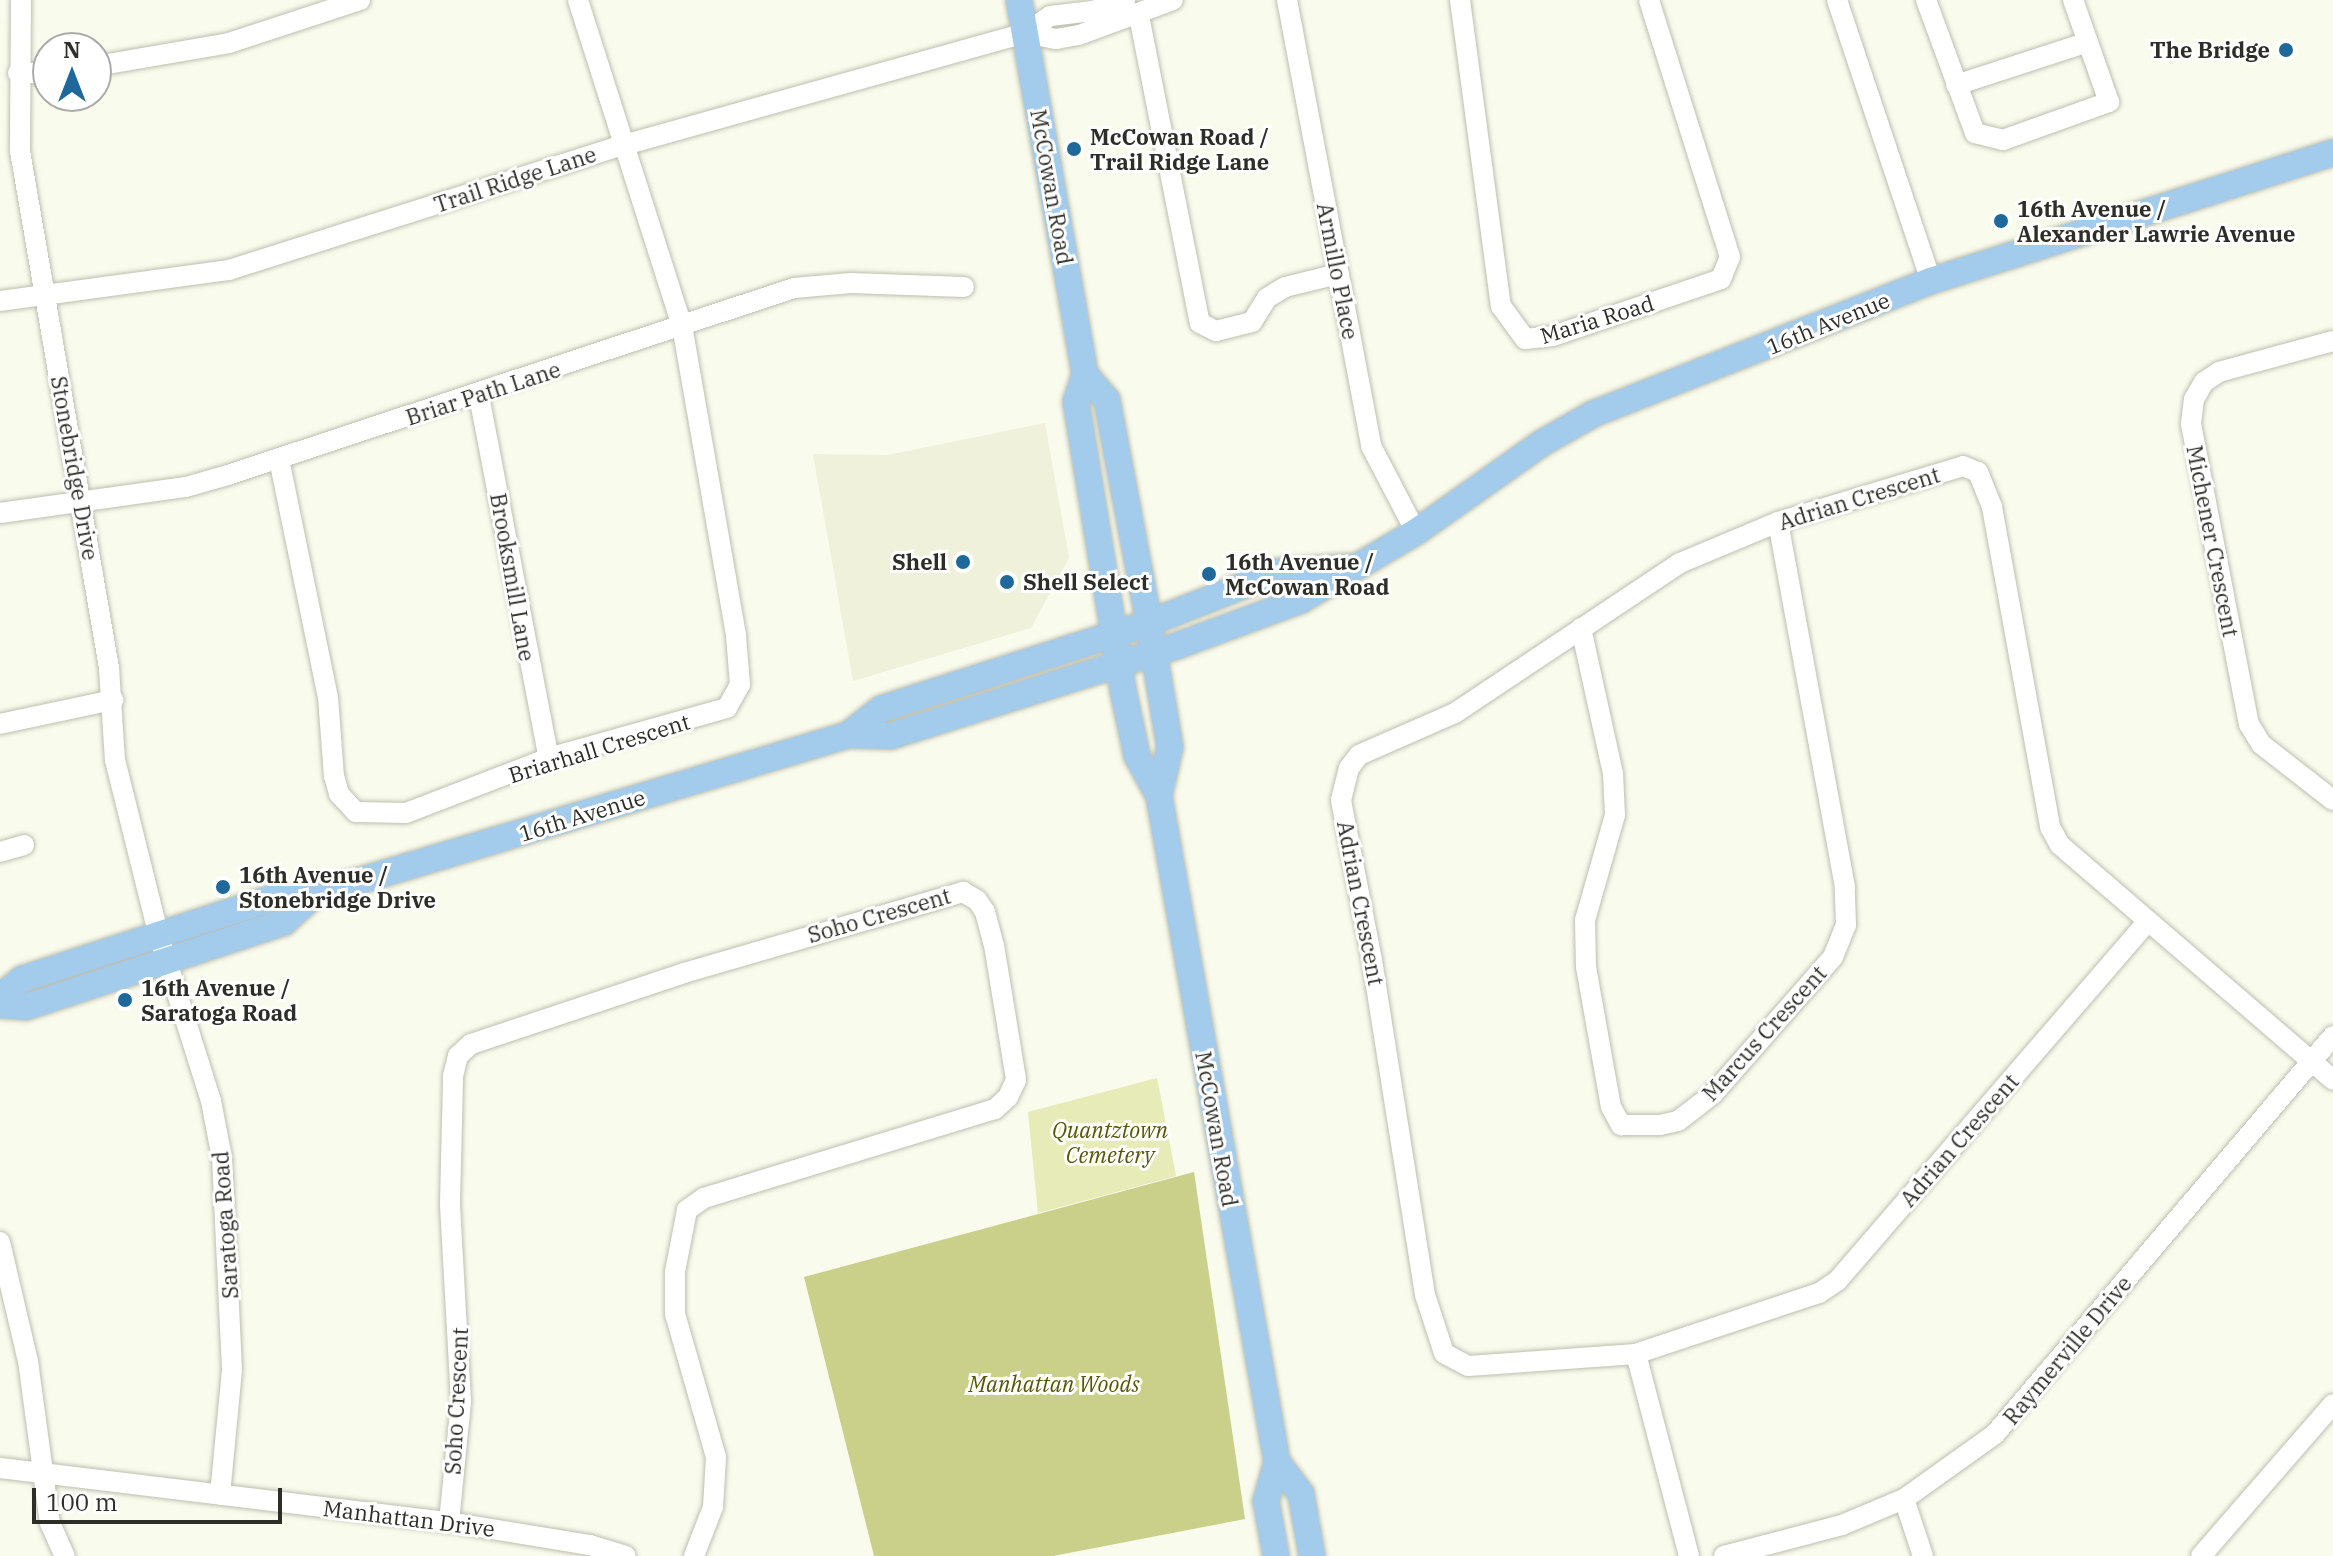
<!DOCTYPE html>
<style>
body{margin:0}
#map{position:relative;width:2333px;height:1556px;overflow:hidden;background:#f9fbec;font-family:"IBM Plex Serif",serif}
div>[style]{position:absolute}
.built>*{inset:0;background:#eff1db}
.green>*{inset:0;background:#e7ebb7}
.forest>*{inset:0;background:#cacf8a}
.roads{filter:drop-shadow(0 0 2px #bdbfb1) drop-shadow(0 0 2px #bdbfb1)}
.minor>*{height:20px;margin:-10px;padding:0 10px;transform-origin:10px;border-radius:10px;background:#fff}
.major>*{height:26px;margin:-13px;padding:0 13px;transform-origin:13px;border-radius:13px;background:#a2cbec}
.dots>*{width:22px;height:22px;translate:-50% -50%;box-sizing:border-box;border:4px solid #fff;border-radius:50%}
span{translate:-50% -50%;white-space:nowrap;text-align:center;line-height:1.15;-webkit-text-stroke:6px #fff;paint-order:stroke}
.poi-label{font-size:22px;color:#2d2e28;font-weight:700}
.right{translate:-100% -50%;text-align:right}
.left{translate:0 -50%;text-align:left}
.street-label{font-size:22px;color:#2d2e28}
.park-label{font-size:22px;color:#555702;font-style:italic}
.north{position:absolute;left:32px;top:32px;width:80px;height:80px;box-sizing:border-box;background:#fff;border:2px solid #ababa9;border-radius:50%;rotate:0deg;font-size:22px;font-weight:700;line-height:32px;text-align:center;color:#2d2e28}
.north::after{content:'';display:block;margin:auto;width:28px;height:36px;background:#1e689b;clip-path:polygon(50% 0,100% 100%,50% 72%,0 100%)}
.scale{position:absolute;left:32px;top:1488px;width:250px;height:36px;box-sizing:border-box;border:4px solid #2d2e28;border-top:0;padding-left:10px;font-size:24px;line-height:28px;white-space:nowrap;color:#2d2e28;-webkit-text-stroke:6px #fff;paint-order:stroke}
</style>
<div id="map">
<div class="built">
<div style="clip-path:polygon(1045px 423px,1069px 558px,1031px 628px,853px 681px,813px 454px,888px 455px)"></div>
</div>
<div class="green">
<div style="clip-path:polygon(1157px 1078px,1176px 1176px,1038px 1213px,1028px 1112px)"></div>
</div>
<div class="forest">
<div style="clip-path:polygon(1194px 1172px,1245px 1519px,1053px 1556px,874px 1556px,804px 1277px)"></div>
</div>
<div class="roads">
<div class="minor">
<div style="left:21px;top:0;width:151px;rotate:90.4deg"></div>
<div style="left:20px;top:151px;width:525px;rotate:80.23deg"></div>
<div style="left:109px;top:668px;width:92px;rotate:86.3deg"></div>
<div style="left:115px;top:760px;width:178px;rotate:76deg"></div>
<div style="left:158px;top:933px;width:176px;rotate:72.5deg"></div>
<div style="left:211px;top:1101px;width:58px;rotate:79.1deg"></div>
<div style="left:222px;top:1158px;width:212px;rotate:87.3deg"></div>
<div style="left:232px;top:1370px;width:125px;rotate:95.5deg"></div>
<div style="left:1287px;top:0;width:454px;rotate:79.3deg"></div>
<div style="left:1371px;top:446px;width:97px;rotate:62.4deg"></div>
<div style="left:1460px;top:0;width:309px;rotate:82.4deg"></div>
<div style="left:1501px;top:306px;width:41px;rotate:54deg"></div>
<div style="left:1525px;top:339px;width:28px;rotate:-6deg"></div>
<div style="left:1553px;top:336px;width:177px;rotate:-18.7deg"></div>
<div style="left:1721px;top:279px;width:24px;rotate:-68deg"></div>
<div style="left:1730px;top:257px;width:269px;rotate:-107.5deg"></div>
<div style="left:1837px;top:0;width:296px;rotate:71.5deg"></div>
<div style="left:1926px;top:0;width:142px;rotate:69.8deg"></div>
<div style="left:1975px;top:133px;width:29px;rotate:14deg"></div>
<div style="left:2003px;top:140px;width:113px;rotate:-19.7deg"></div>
<div style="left:2109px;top:102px;width:108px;rotate:-109.4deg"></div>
<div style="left:1139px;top:16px;width:313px;rotate:78.8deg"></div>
<div style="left:1200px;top:323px;width:18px;rotate:27deg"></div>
<div style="left:1216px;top:331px;width:37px;rotate:-14deg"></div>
<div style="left:1252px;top:322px;width:28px;rotate:-58deg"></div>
<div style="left:1267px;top:298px;width:21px;rotate:-31deg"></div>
<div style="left:1285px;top:287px;width:55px;rotate:-13.8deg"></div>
<div style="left:1025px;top:33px;width:32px;rotate:11deg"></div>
<div style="left:1056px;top:39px;width:23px;rotate:-10deg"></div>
<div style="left:1079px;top:35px;width:100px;rotate:-20.4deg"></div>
<div style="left:96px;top:66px;width:135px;rotate:-9.8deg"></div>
<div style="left:229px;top:43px;width:138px;rotate:-18.2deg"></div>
<div style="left:18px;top:73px;width:30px"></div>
<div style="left:1956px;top:85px;width:139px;rotate:-18deg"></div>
<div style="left:0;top:301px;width:231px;rotate:-7.7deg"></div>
<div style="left:229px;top:270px;width:414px;rotate:-17.6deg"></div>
<div style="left:624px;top:145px;width:416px;rotate:-15.6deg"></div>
<div style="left:1025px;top:33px;width:30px;rotate:-34deg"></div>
<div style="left:1050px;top:16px;width:43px;rotate:-6.6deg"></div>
<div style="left:1093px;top:11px;width:34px;rotate:-19deg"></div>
<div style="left:2333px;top:341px;width:118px;rotate:164.8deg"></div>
<div style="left:2219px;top:372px;width:18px;rotate:146deg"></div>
<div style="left:2204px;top:382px;width:20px;rotate:120deg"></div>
<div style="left:2194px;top:399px;width:25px;rotate:97deg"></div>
<div style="left:2191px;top:424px;width:306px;rotate:79.1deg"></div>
<div style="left:2249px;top:724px;width:23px;rotate:59deg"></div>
<div style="left:2261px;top:744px;width:91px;rotate:37.9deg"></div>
<div style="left:479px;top:396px;width:369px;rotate:79.1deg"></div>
<div style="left:279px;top:459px;width:243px;rotate:78.4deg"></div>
<div style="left:328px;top:697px;width:79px;rotate:85.7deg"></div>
<div style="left:334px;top:776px;width:19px;rotate:74deg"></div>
<div style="left:339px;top:794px;width:25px;rotate:47deg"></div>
<div style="left:356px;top:812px;width:50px;rotate:1.1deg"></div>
<div style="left:406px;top:813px;width:153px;rotate:-21deg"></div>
<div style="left:549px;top:758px;width:185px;rotate:-15.7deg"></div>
<div style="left:727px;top:708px;width:26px;rotate:-61deg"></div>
<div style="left:740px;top:685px;width:50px;rotate:-94.6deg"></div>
<div style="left:736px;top:635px;width:314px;rotate:-99.9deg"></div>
<div style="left:682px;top:326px;width:342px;rotate:-107.7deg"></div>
<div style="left:0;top:513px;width:188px;rotate:-8deg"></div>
<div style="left:186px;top:487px;width:44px;rotate:-15.9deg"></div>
<div style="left:228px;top:475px;width:596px;rotate:-18.28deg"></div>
<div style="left:794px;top:288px;width:57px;rotate:-5deg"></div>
<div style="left:851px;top:283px;width:113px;rotate:2deg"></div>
<div style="left:1581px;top:628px;width:148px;rotate:77.6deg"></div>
<div style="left:1613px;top:773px;width:42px;rotate:87.3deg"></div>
<div style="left:1615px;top:815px;width:109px;rotate:105.9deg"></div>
<div style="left:1585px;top:920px;width:47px;rotate:88.8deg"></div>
<div style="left:1586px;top:967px;width:142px;rotate:79.9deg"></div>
<div style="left:1611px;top:1107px;width:21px;rotate:61deg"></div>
<div style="left:1621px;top:1125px;width:39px"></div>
<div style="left:1660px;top:1125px;width:18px;rotate:-13deg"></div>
<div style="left:1678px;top:1121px;width:44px;rotate:-37.6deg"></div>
<div style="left:1713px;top:1094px;width:182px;rotate:-48.8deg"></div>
<div style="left:1833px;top:957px;width:35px;rotate:-68deg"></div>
<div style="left:1846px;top:925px;width:38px;rotate:-92deg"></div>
<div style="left:1845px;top:887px;width:371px;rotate:-100.4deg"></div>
<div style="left:0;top:724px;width:116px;rotate:-12deg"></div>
<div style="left:0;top:852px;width:25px;rotate:-16deg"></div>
<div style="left:2148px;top:921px;width:476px;rotate:130.8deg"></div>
<div style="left:1837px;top:1281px;width:22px;rotate:146deg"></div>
<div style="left:1819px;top:1293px;width:193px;rotate:161.6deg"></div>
<div style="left:1636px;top:1354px;width:168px;rotate:175.9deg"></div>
<div style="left:1468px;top:1366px;width:27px;rotate:-152deg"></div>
<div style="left:1444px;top:1353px;width:61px;rotate:-108.1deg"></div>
<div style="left:1425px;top:1295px;width:339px;rotate:-99deg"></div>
<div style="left:1372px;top:960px;width:163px;rotate:-101deg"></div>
<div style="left:1341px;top:800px;width:33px;rotate:-76deg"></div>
<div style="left:1349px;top:768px;width:16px;rotate:-52deg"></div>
<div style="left:1359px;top:755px;width:105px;rotate:-23.6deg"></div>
<div style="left:1455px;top:713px;width:270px;rotate:-33.7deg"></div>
<div style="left:1680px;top:563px;width:106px;rotate:-22.7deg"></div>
<div style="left:1778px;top:522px;width:193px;rotate:-16.8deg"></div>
<div style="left:1963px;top:466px;width:16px;rotate:22deg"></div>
<div style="left:1978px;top:472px;width:38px;rotate:68deg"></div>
<div style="left:1992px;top:507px;width:325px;rotate:79.7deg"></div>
<div style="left:2050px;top:827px;width:21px;rotate:61deg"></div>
<div style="left:2060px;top:845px;width:360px;rotate:40.7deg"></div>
<div style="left:0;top:1242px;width:122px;rotate:76.8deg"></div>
<div style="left:28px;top:1361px;width:163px;rotate:82.3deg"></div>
<div style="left:50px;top:1523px;width:36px;rotate:66deg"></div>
<div style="left:1636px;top:1354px;width:209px;rotate:75.3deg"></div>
<div style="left:0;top:1468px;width:452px;rotate:6.9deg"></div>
<div style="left:449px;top:1522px;width:143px;rotate:9.3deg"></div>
<div style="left:590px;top:1545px;width:37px;rotate:17deg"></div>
<div style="left:1904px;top:1499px;width:60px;rotate:71.6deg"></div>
<div style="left:449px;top:1522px;width:121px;rotate:-84.3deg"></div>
<div style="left:461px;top:1402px;width:199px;rotate:-93.2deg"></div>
<div style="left:450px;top:1203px;width:127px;rotate:-88.6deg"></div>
<div style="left:453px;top:1076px;width:21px;rotate:-76deg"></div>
<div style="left:458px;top:1056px;width:18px;rotate:-43deg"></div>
<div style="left:471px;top:1044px;width:225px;rotate:-18.4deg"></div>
<div style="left:684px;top:973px;width:291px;rotate:-16.2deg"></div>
<div style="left:963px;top:892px;width:16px;rotate:30deg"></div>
<div style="left:977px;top:900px;width:14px;rotate:56deg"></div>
<div style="left:985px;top:912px;width:34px;rotate:75deg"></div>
<div style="left:994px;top:945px;width:137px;rotate:80.7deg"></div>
<div style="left:1016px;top:1080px;width:19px;rotate:115deg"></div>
<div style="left:1008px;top:1097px;width:18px;rotate:137deg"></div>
<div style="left:995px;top:1109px;width:304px;rotate:163deg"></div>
<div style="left:704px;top:1198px;width:21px;rotate:145deg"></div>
<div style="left:687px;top:1210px;width:63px;rotate:101deg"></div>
<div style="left:675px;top:1272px;width:42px;rotate:90deg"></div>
<div style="left:675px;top:1314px;width:149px;rotate:74deg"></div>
<div style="left:716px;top:1457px;width:50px;rotate:93.4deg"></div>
<div style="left:713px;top:1507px;width:53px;rotate:111.2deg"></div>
<div style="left:1724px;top:1556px;width:122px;rotate:-14.7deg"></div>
<div style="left:1842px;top:1525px;width:67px;rotate:-22.8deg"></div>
<div style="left:1904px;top:1499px;width:112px;rotate:-35.5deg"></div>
<div style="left:1995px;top:1434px;width:522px;rotate:-49.66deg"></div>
<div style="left:2201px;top:1556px;width:201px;rotate:-49deg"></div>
</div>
<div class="major">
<div style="left:1019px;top:0;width:380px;rotate:80deg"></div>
<div style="left:1085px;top:374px;width:34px;rotate:50deg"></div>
<div style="left:1107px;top:400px;width:227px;rotate:79.3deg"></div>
<div style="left:1149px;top:623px;width:126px;rotate:80.4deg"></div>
<div style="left:1170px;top:747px;width:50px;rotate:102.7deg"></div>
<div style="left:1085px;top:374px;width:29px;rotate:108deg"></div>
<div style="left:1076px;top:402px;width:292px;rotate:80.7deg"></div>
<div style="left:1123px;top:690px;width:67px;rotate:78deg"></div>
<div style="left:1137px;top:756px;width:46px;rotate:61.2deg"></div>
<div style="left:1159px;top:796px;width:676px;rotate:79.95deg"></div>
<div style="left:1277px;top:1462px;width:41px;rotate:105.8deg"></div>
<div style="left:1266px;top:1501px;width:56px;rotate:79.7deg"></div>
<div style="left:848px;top:735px;width:42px;rotate:-38.2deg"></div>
<div style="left:881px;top:709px;width:281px;rotate:-17.8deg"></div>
<div style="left:1149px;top:623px;width:139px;rotate:-21.6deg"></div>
<div style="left:1278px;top:572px;width:72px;rotate:-4deg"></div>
<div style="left:0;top:997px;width:28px;rotate:-39deg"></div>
<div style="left:22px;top:979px;width:267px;rotate:-17.9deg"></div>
<div style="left:276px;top:897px;width:39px;rotate:-4deg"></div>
<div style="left:315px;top:894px;width:556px;rotate:-16.61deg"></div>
<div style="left:848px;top:735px;width:43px;rotate:1.3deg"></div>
<div style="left:891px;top:736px;width:302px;rotate:-17.5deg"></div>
<div style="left:1179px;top:645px;width:130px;rotate:-20.2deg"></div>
<div style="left:1301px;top:600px;width:134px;rotate:-30.6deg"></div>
<div style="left:1416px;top:532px;width:154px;rotate:-35.2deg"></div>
<div style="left:1542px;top:443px;width:59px;rotate:-29.6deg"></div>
<div style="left:1593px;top:414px;width:363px;rotate:-21.5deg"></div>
<div style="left:1931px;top:281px;width:422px;rotate:-17.7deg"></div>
<div style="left:0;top:1005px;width:26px;rotate:4deg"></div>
<div style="left:26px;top:1007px;width:272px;rotate:-18.2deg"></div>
<div style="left:284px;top:922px;width:42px;rotate:-42.1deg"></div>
<div style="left:1277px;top:1462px;width:40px;rotate:53deg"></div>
<div style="left:1301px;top:1494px;width:63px;rotate:79.9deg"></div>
</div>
</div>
<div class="dots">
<div style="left:2286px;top:50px;background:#1e689b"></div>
<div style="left:1074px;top:149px;background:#1e689b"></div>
<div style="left:2001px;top:221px;background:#1e689b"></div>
<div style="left:963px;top:562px;background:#1e689b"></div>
<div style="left:1209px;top:574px;background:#1e689b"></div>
<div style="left:1007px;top:582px;background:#1e689b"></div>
<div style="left:223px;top:887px;background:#1e689b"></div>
<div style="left:125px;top:1000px;background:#1e689b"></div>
</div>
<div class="poi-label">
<span class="right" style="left:2270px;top:50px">The Bridge</span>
<span class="left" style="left:1090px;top:149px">McCowan Road /<br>Trail Ridge Lane</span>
<span class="left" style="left:2017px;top:221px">16th Avenue /<br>Alexander Lawrie Avenue</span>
<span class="left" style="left:1225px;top:574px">16th Avenue /<br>McCowan Road</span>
<span class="right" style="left:947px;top:562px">Shell</span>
<span class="left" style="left:1023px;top:582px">Shell Select</span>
<span class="left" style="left:239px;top:887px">16th Avenue /<br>Stonebridge Drive</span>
<span class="left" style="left:141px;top:1000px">16th Avenue /<br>Saratoga Road</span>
</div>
<div class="street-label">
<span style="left:515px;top:179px;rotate:-18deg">Trail Ridge Lane</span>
<span style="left:1052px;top:187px;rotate:80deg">McCowan Road</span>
<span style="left:1338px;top:271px;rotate:79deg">Armillo Place</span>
<span style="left:1597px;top:319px;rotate:-17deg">Maria Road</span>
<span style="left:1828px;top:323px;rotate:-22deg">16th Avenue</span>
<span style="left:483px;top:393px;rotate:-18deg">Briar Path Lane</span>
<span style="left:75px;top:468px;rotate:80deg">Stonebridge Drive</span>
<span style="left:1859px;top:498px;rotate:-17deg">Adrian Crescent</span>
<span style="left:2213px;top:541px;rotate:79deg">Michener Crescent</span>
<span style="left:513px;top:577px;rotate:80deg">Brooksmill Lane</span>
<span style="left:599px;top:748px;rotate:-17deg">Briarhall Crescent</span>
<span style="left:582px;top:815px;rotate:-17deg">16th Avenue</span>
<span style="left:1361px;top:903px;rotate:79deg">Adrian Crescent</span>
<span style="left:879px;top:915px;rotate:-16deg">Soho Crescent</span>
<span style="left:1764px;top:1033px;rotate:-48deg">Marcus Crescent</span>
<span style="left:1217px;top:1129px;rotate:80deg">McCowan Road</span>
<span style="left:1959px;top:1140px;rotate:-49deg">Adrian Crescent</span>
<span style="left:225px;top:1225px;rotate:-94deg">Saratoga Road</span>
<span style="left:2067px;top:1350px;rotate:-50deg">Raymerville Drive</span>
<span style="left:456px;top:1401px;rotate:-87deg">Soho Crescent</span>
<span style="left:409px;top:1518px;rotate:7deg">Manhattan Drive</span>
</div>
<div class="park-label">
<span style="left:1110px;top:1142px">Quantztown<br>Cemetery</span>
<span style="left:1054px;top:1384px">Manhattan Woods</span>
</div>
<div class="north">N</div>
<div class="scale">100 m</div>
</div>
